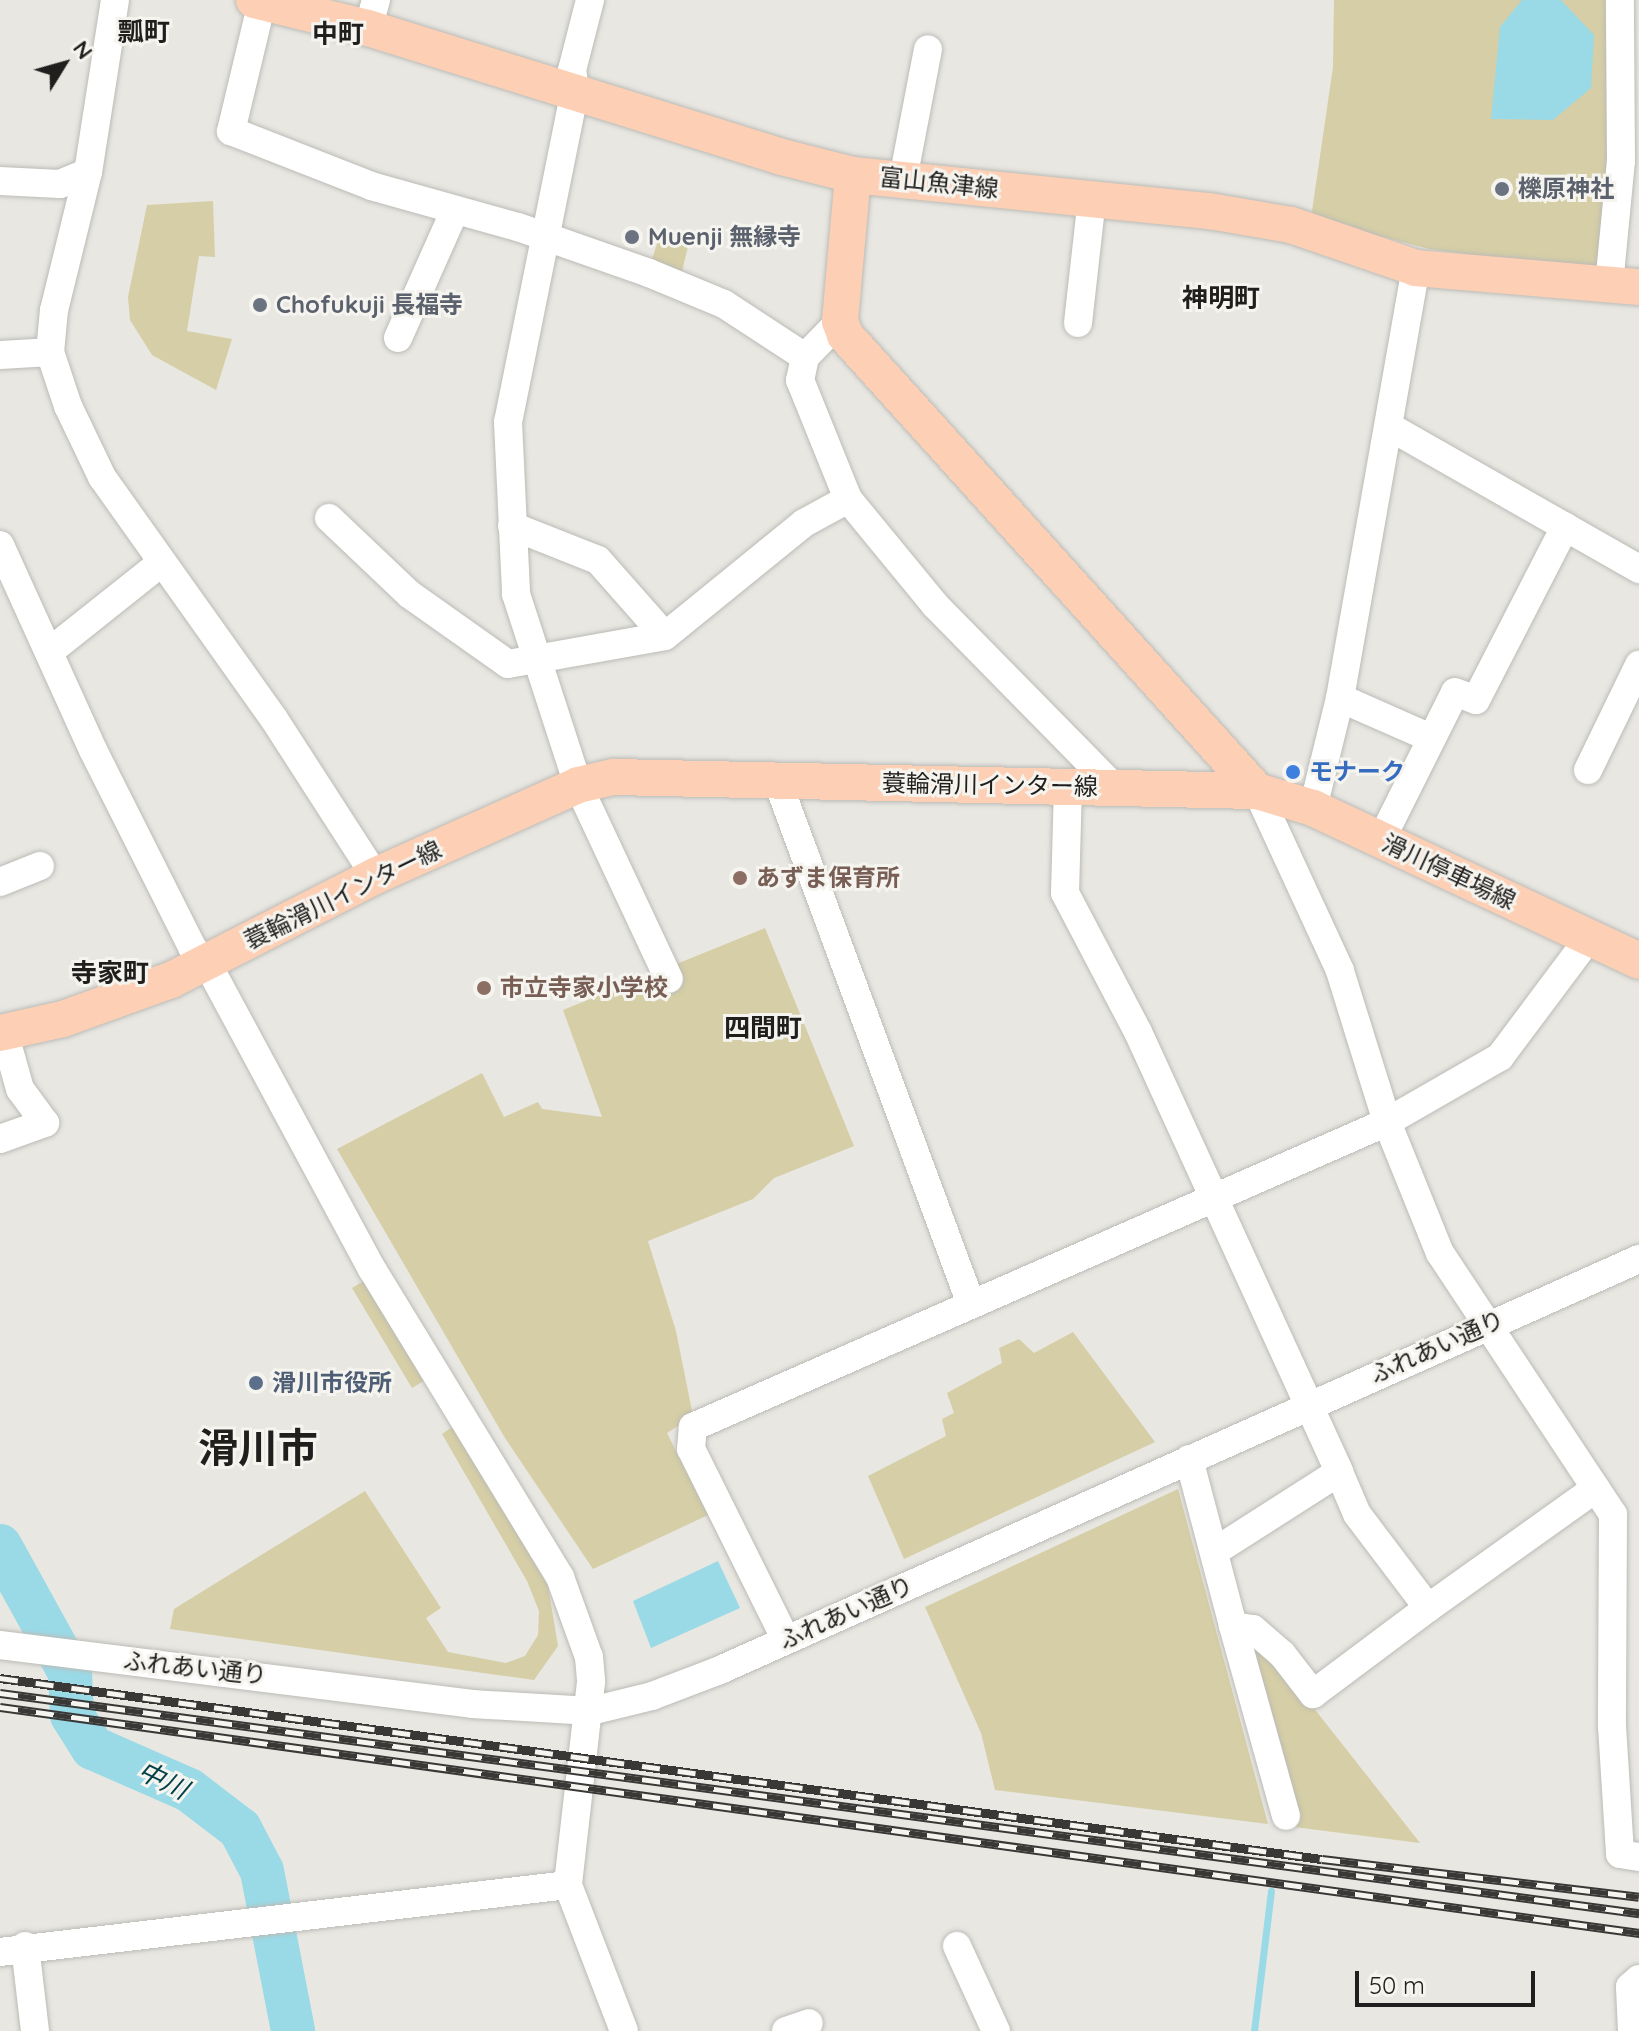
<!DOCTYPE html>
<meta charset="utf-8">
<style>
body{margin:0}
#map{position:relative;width:1639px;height:2031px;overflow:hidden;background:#e8e7e2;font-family:Quicksand,"Noto Sans JP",sans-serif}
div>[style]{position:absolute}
.green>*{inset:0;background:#d5cea6}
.water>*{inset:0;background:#9adae7}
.stream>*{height:7px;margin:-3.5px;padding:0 3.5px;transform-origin:3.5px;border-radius:3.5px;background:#9adae7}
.river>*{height:44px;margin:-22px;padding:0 22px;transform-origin:22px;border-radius:22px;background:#9adae7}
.roads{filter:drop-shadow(0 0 2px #bcbbb6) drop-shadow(0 0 2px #bcbbb6)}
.minor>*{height:28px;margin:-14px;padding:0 14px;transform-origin:14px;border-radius:14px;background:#fff}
.major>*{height:36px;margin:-18px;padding:0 18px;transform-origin:18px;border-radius:18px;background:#fdd0b5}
.rail>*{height:9px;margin-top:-4.5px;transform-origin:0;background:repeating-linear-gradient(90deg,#f5f4ef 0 18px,#393836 0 36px);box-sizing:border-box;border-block:2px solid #393836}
.dots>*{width:22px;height:22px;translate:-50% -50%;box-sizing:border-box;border:4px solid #f5f4ef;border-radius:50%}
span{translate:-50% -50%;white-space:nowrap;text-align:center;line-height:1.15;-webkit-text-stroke:6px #f5f4ef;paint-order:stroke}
.street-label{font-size:24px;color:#201f1d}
.worship-label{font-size:24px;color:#5b616d;font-weight:700}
.left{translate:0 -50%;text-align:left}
.shop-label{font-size:24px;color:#366cbe;font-weight:700}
.education-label{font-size:24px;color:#785e54;font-weight:700}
.service-label{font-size:24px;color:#4e5e75;font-weight:700}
.neighbourhood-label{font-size:26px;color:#201f1d;font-weight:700}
.water-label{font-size:26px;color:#003f48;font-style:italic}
.town-label{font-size:40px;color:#201f1d;font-weight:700}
.north{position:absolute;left:24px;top:24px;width:80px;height:80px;-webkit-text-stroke:6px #f5f4ef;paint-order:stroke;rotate:53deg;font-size:22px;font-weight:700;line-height:32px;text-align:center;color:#201f1d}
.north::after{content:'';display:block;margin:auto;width:28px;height:36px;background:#201f1d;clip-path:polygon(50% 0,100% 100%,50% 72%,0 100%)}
.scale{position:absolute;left:1355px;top:1971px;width:180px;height:36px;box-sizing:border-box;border:4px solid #201f1d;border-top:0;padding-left:10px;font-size:24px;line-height:28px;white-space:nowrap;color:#201f1d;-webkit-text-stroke:6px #f5f4ef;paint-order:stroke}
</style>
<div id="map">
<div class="green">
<div style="clip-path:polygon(1334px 0,1610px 0,1612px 163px,1600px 272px,1429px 249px,1311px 218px,1333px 67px)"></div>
<div style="clip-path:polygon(213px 201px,215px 257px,199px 256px,187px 331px,232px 339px,216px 390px,152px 355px,130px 320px,128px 297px,147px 205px)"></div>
<div style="clip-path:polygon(661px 231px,689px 242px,681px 276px,650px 266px)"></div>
<div style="clip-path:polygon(765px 928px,854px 1146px,774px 1178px,753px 1199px,648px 1241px,676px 1331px,693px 1416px,667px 1433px,708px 1515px,593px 1569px,505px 1438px,337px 1149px,482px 1073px,504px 1117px,538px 1102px,542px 1109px,602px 1117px,563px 1010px)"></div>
<div style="clip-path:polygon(367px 1279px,427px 1379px,412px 1388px,352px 1288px)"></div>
<div style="clip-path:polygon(1073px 1332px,1155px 1442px,904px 1559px,868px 1476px,946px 1436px,942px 1419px,954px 1413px,947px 1393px,1002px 1363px,999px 1348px,1019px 1339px,1034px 1353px)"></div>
<div style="clip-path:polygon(455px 1425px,548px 1586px,558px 1646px,534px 1680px,170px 1629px,174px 1609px,365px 1491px,441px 1608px,426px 1618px,448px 1652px,506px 1663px,525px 1656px,538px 1635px,539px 1611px,527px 1581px,442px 1434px)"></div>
<div style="clip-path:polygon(1178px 1489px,1268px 1824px,995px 1790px,981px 1733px,925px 1607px)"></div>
<div style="clip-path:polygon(1244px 1642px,1276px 1660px,1420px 1843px,1294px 1827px)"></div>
</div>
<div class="water">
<div style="clip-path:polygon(1522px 0,1561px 0,1594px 35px,1591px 88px,1553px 120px,1491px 119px,1500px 27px)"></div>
<div style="clip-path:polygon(718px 1561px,740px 1608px,651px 1648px,633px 1601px)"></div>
</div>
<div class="stream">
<div style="left:1254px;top:2031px;width:141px;rotate:-83.1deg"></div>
</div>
<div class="river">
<div style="left:0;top:1546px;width:145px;rotate:61.1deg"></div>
<div style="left:70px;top:1673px;width:42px;rotate:87.3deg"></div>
<div style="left:72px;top:1715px;width:39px;rotate:58deg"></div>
<div style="left:93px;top:1748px;width:105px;rotate:23.6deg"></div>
<div style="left:189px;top:1790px;width:64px;rotate:37.4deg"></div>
<div style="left:240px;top:1829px;width:47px;rotate:62.4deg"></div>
<div style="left:262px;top:1871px;width:163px;rotate:79deg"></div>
</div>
<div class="roads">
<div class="minor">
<div style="left:115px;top:0;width:174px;rotate:98.9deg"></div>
<div style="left:88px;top:172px;width:142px;rotate:103.8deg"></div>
<div style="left:54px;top:310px;width:42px;rotate:95.4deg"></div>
<div style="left:50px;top:352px;width:57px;rotate:71.6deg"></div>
<div style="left:68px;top:406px;width:79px;rotate:64.4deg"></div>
<div style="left:102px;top:477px;width:297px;rotate:54.6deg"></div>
<div style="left:274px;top:719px;width:187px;rotate:57.2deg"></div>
<div style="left:590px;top:0;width:72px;rotate:104.4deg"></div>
<div style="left:572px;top:70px;width:20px;rotate:81deg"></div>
<div style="left:575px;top:90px;width:339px;rotate:101.4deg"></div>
<div style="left:508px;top:422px;width:172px;rotate:87.3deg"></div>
<div style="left:516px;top:594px;width:201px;rotate:72deg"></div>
<div style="left:578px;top:785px;width:214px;rotate:64.9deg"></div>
<div style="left:262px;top:2px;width:133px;rotate:103.5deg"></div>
<div style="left:231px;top:131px;width:150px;rotate:21.4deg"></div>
<div style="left:371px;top:186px;width:153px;rotate:15.6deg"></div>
<div style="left:518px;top:227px;width:139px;rotate:19.3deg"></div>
<div style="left:649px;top:273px;width:81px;rotate:22.5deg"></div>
<div style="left:724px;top:304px;width:97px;rotate:33.2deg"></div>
<div style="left:805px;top:357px;width:50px;rotate:-45.8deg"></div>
<div style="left:368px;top:28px;width:29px;rotate:-74deg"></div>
<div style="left:903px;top:179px;width:132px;rotate:-79.1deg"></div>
<div style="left:0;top:181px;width:60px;rotate:2.9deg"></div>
<div style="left:60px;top:184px;width:30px;rotate:-23deg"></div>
<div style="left:1609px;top:285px;width:125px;rotate:-84.5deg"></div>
<div style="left:1621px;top:161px;width:161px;rotate:-90.4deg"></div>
<div style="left:1078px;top:323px;width:126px;rotate:-83.6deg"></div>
<div style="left:398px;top:338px;width:140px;rotate:-66deg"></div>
<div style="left:0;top:355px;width:50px;rotate:-3.4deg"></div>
<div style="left:805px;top:357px;width:24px;rotate:102deg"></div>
<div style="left:800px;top:380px;width:128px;rotate:68deg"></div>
<div style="left:848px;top:499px;width:137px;rotate:50.6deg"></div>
<div style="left:935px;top:605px;width:257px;rotate:45.5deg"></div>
<div style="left:1390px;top:427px;width:287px;rotate:29.7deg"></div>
<div style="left:329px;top:518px;width:110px;rotate:43.5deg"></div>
<div style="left:409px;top:594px;width:121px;rotate:35.3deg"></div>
<div style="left:508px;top:664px;width:159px;rotate:-10.1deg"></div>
<div style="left:512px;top:526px;width:92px;rotate:21.6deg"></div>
<div style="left:598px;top:560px;width:101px;rotate:48.6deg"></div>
<div style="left:665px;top:636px;width:179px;rotate:-39.1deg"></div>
<div style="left:804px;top:523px;width:50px;rotate:-28.6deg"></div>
<div style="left:0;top:545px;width:225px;rotate:65.6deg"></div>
<div style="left:93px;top:750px;width:223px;rotate:63.3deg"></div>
<div style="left:193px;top:949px;width:20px;rotate:45deg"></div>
<div style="left:207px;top:963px;width:348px;rotate:61.7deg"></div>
<div style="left:372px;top:1269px;width:361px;rotate:58.6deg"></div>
<div style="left:560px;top:1577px;width:85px;rotate:70.1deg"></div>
<div style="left:589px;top:1657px;width:25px;rotate:85deg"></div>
<div style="left:591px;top:1682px;width:204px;rotate:96.5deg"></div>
<div style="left:568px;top:1885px;width:156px;rotate:69deg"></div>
<div style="left:49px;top:652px;width:144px;rotate:-38.5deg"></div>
<div style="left:1340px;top:698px;width:92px;rotate:23.8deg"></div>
<div style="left:1588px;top:770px;width:117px;rotate:-64.1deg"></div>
<div style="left:777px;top:780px;width:559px;rotate:69.68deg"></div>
<div style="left:1068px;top:786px;width:107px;rotate:91.6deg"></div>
<div style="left:1065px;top:893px;width:157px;rotate:62.3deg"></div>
<div style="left:1138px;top:1032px;width:484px;rotate:65.4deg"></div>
<div style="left:1339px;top:1472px;width:148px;rotate:147.4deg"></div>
<div style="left:1257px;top:791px;width:198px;rotate:65.2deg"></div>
<div style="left:1340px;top:971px;width:158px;rotate:72.7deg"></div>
<div style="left:1387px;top:1122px;width:141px;rotate:68deg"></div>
<div style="left:1440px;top:1253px;width:313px;rotate:56.5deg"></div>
<div style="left:1613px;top:1514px;width:212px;rotate:90.3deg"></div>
<div style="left:1612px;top:1726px;width:128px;rotate:86.4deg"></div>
<div style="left:1620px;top:1854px;width:19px;rotate:9deg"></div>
<div style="left:1313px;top:808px;width:113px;rotate:-76.2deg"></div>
<div style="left:1340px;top:698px;width:437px;rotate:-80deg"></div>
<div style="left:1381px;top:840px;width:165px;rotate:-63.4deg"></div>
<div style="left:1455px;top:692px;width:22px;rotate:21deg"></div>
<div style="left:1476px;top:700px;width:195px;rotate:-62.8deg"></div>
<div style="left:0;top:882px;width:43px;rotate:-21.8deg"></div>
<div style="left:0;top:1139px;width:48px;rotate:-19.6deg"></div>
<div style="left:45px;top:1123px;width:42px;rotate:-126.3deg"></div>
<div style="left:20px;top:1089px;width:59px;rotate:-105.7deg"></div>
<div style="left:1189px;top:1459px;width:173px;rotate:75.2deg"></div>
<div style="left:1233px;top:1626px;width:20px;rotate:9deg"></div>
<div style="left:1253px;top:1629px;width:38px;rotate:41deg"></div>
<div style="left:1282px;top:1654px;width:51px;rotate:52.2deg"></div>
<div style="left:1313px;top:1694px;width:144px;rotate:-36.8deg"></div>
<div style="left:1339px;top:1472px;width:46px;rotate:66.8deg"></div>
<div style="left:1357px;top:1514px;width:118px;rotate:52.9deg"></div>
<div style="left:1428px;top:1608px;width:206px;rotate:-35.5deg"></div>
<div style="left:1233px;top:1626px;width:197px;rotate:74.4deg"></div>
<div style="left:786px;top:1640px;width:213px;rotate:-116.4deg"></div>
<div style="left:691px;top:1449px;width:22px;rotate:-85deg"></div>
<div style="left:693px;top:1427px;width:758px;rotate:-23.72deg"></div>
<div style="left:1387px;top:1122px;width:130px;rotate:-29.9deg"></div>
<div style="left:1500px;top:1057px;width:149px;rotate:-53.2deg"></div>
<div style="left:0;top:1645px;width:476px;rotate:7.1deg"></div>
<div style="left:472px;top:1704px;width:119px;rotate:3.4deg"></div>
<div style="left:591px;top:1711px;width:63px;rotate:-13.8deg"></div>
<div style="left:652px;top:1696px;width:73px;rotate:-20.9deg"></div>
<div style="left:720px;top:1670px;width:1007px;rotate:-24.1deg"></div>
<div style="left:25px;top:1946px;width:86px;rotate:83.3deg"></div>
<div style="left:957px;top:1946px;width:94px;rotate:65.4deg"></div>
<div style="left:0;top:1952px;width:572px;rotate:-6.73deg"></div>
<div style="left:786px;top:2031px;width:24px;rotate:-19deg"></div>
<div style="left:1632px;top:2031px;width:44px;rotate:-92.6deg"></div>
<div style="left:1630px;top:1987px;width:12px;rotate:-42deg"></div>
</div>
<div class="major">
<div style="left:254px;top:0;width:117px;rotate:13.8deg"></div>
<div style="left:368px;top:28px;width:430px;rotate:17.3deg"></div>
<div style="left:778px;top:156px;width:77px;rotate:14.2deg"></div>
<div style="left:853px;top:175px;width:358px;rotate:5.8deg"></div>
<div style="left:1209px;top:211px;width:83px;rotate:9.7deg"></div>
<div style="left:1291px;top:225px;width:132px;rotate:19deg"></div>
<div style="left:1416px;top:268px;width:224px;rotate:4.9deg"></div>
<div style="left:853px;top:175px;width:147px;rotate:95.1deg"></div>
<div style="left:840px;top:321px;width:15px;rotate:70deg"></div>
<div style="left:845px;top:335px;width:615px;rotate:47.9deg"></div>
<div style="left:0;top:1033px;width:65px;rotate:-12.5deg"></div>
<div style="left:63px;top:1019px;width:115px;rotate:-19.9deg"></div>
<div style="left:171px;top:980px;width:229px;rotate:-27deg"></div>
<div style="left:375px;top:876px;width:222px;rotate:-24.1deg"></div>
<div style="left:578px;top:785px;width:37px;rotate:-13deg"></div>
<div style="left:614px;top:777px;width:643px;rotate:1.25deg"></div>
<div style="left:1257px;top:791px;width:59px;rotate:16.9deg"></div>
<div style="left:1313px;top:808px;width:360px;rotate:25.1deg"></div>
</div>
</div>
<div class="rail">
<div style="left:0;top:1678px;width:1334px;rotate:7.8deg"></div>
<div style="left:1322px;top:1859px;width:319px;rotate:6.8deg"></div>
<div style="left:0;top:1693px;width:1654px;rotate:7.65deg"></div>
<div style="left:0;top:1707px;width:1655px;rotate:7.85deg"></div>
</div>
<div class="dots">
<div style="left:1502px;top:189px;background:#6b7280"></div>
<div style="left:632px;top:237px;background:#6b7280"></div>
<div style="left:260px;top:305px;background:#6b7280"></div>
<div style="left:1293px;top:772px;background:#3f7fe0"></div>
<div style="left:740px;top:878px;background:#8d6e63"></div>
<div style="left:484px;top:988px;background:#8d6e63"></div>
<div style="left:256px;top:1383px;background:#5c6f8a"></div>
</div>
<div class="street-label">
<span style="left:939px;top:183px;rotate:6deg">富山魚津線</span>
<span style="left:990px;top:785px;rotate:1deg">蓑輪滑川インター線</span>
<span style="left:1449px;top:872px;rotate:25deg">滑川停車場線</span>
<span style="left:343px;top:895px;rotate:-26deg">蓑輪滑川インター線</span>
<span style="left:1437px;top:1347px;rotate:-24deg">ふれあい通り</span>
<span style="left:846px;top:1613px;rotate:-24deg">ふれあい通り</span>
<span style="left:195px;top:1668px;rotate:6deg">ふれあい通り</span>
</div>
<div class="worship-label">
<span class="left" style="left:1518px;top:189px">櫟原神社</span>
<span class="left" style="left:648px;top:237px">Muenji 無縁寺</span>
<span class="left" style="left:276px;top:305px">Chofukuji 長福寺</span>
</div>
<div class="shop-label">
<span class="left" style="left:1309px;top:772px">モナーク</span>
</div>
<div class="education-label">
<span class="left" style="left:756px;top:878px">あずま保育所</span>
<span class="left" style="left:500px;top:988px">市立寺家小学校</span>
</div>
<div class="service-label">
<span class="left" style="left:272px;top:1383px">滑川市役所</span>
</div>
<div class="neighbourhood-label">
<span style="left:144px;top:32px">瓢町</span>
<span style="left:338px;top:34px">中町</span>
<span style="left:1221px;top:298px">神明町</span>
<span style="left:110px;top:973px">寺家町</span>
<span style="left:763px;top:1028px">四間町</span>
</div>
<div class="water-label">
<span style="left:163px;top:1780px;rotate:26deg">中川</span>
</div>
<div class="town-label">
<span style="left:258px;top:1447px">滑川市</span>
</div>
<div class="north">N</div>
<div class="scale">50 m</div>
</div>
